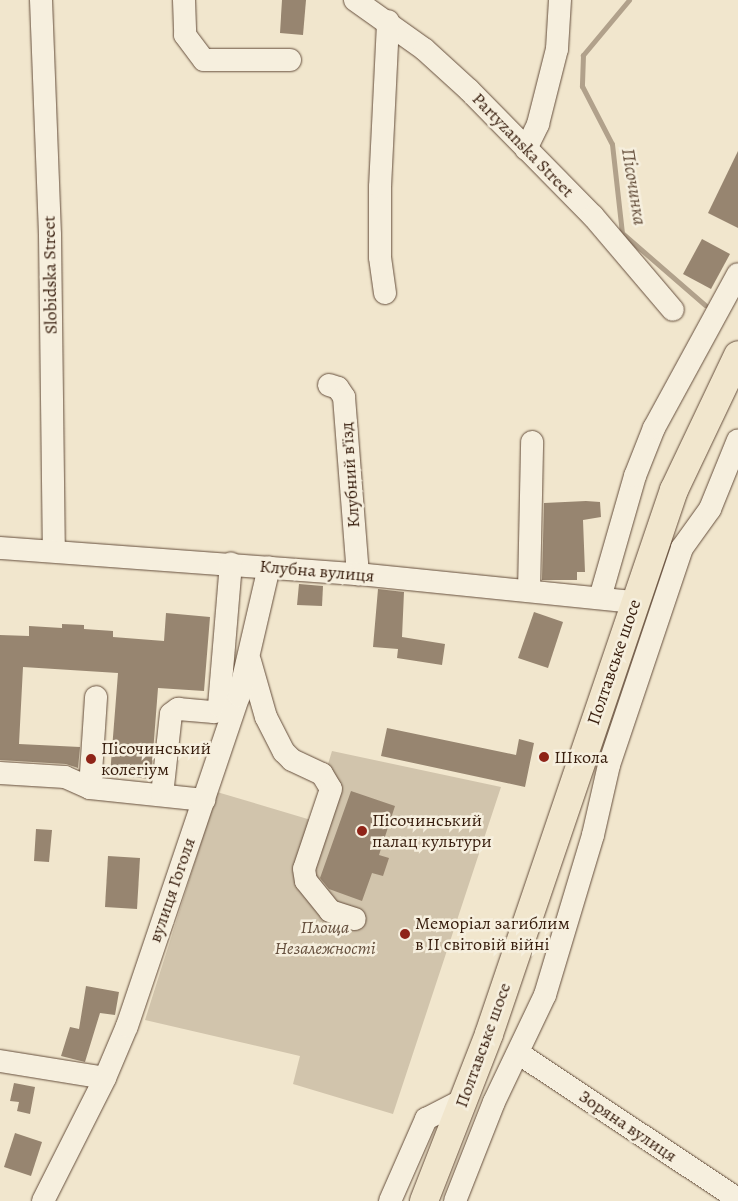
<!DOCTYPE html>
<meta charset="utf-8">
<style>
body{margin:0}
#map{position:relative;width:738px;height:1201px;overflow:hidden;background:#f1e6cd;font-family:Alegreya,serif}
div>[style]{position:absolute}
.green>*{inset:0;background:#d1c4ac}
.stream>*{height:5px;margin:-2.5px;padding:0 2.5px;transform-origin:2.5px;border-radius:2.5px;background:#b1a18b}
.building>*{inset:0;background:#978570}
.roads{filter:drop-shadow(0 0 1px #654e3c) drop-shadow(0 0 1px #654e3c)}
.minor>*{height:22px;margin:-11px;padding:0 11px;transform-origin:11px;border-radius:11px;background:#f6efde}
.highway>*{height:28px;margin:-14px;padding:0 14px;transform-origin:14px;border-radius:14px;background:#f1e6cd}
.dots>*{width:14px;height:14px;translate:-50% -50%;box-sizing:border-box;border:2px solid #f6efde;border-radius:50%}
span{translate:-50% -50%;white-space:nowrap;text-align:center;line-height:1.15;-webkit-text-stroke:5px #f6efde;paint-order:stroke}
.street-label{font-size:18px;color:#361c0c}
.poi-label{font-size:18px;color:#361c0c}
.left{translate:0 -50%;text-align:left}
.park-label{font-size:18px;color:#644e3c;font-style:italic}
.water-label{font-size:19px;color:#614b38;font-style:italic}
</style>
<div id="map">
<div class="green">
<div style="clip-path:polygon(332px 751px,501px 787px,393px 1114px,293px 1084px,300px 1056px,145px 1020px,217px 792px,311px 820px)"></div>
</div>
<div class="stream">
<div style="left:629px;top:0;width:72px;rotate:129.9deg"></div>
<div style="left:583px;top:55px;width:31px;rotate:92deg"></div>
<div style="left:582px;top:86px;width:65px;rotate:62.7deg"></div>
<div style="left:612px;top:144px;width:90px;rotate:83.6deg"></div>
<div style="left:622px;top:233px;width:110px;rotate:40.9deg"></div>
</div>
<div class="building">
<div style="clip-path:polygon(282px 0,306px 0,303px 35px,280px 33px)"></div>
<div style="clip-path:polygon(738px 151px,738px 228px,708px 213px)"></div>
<div style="clip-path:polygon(702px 239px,730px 254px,711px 289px,683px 274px)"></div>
<div style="clip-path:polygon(586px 501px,600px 502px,601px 517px,583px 520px,585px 572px,577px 572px,577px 580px,542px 580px,544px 503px)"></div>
<div style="clip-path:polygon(299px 584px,323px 586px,322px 606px,297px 605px)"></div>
<div style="clip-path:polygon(378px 589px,404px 592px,402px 637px,445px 644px,442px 665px,397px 658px,398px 649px,373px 647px)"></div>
<div style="clip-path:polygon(534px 612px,563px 622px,548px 668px,518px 658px)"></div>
<div style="clip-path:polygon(166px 613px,210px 617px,204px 691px,158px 688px,151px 779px,110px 775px,118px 673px,23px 667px,19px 744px,80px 747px,78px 768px,66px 764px,0 760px,0 635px,29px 636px,29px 626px,62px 628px,62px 624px,84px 625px,84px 629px,113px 631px,113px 637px,164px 641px)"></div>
<div style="clip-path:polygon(387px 728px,516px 755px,519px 739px,534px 743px,525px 787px,381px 756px)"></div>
<div style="clip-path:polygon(351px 791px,395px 806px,379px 855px,389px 858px,383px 876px,372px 873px,362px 901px,329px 889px,320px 878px)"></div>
<div style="clip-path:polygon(36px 829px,52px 830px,49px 862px,34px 861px)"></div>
<div style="clip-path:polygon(108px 856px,140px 858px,137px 909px,105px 907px)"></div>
<div style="clip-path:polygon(86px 986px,119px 992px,115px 1015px,100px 1013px,85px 1062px,61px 1056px,70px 1027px,79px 1029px)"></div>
<div style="clip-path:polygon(14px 1083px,35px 1087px,30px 1114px,17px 1111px,19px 1102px,10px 1101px)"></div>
<div style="clip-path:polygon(15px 1133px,42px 1142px,31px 1176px,4px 1167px)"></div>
</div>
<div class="roads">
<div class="minor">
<div style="left:41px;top:0;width:235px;rotate:87.8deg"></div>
<div style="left:50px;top:235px;width:315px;rotate:89.3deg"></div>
<div style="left:184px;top:0;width:35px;rotate:88deg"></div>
<div style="left:185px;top:35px;width:31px;rotate:53deg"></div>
<div style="left:204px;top:60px;width:86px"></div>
<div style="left:355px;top:0;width:85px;rotate:35.4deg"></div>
<div style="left:424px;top:49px;width:61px;rotate:42.3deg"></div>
<div style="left:469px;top:90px;width:177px;rotate:45.5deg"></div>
<div style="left:593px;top:216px;width:123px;rotate:49.6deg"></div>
<div style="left:526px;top:149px;width:28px;rotate:-64deg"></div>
<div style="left:538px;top:124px;width:77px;rotate:-75.8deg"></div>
<div style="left:557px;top:49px;width:49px;rotate:-86.5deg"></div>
<div style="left:385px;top:293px;width:36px;rotate:-98deg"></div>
<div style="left:380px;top:257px;width:70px;rotate:-90deg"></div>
<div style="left:380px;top:187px;width:166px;rotate:-87.2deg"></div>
<div style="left:329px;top:385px;width:9px;rotate:18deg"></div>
<div style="left:338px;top:388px;width:11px;rotate:56deg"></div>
<div style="left:344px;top:397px;width:178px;rotate:85.5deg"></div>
<div style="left:0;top:548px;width:359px;rotate:4.2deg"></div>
<div style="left:358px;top:574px;width:277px;rotate:5.8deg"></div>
<div style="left:529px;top:591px;width:149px;rotate:-88.8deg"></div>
<div style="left:600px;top:598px;width:127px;rotate:-74deg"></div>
<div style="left:635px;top:476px;width:52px;rotate:-68.4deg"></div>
<div style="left:654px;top:428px;width:175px;rotate:-61.4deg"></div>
<div style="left:250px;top:661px;width:58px;rotate:74.1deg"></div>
<div style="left:266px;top:717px;width:39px;rotate:63deg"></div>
<div style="left:284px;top:752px;width:11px;rotate:45deg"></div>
<div style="left:292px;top:760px;width:33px;rotate:25deg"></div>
<div style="left:322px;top:774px;width:17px;rotate:59deg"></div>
<div style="left:331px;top:789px;width:84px;rotate:108.6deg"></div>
<div style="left:304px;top:869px;width:12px;rotate:81deg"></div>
<div style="left:306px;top:881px;width:38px;rotate:51deg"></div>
<div style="left:330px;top:911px;width:26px;rotate:18deg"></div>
<div style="left:0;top:773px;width:65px;rotate:3.5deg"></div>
<div style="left:65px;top:777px;width:27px;rotate:24deg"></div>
<div style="left:90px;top:788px;width:115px;rotate:6deg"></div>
<div style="left:90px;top:788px;width:91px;rotate:-86.2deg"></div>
<div style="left:162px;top:795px;width:81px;rotate:-83.7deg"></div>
<div style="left:171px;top:714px;width:9px;rotate:-36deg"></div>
<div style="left:178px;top:709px;width:36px;rotate:5deg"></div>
<div style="left:214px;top:712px;width:8px;rotate:-50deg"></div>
<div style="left:219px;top:706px;width:143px;rotate:-85.2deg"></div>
<div style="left:518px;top:1053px;width:264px;rotate:33.6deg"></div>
<div style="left:0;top:1061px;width:106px;rotate:9.2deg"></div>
<div style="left:43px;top:1201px;width:138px;rotate:-63.2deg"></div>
<div style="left:105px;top:1078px;width:56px;rotate:-67.1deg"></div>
<div style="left:127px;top:1026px;width:348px;rotate:-71.3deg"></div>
<div style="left:239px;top:696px;width:132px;rotate:-76.9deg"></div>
<div style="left:390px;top:1201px;width:90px;rotate:-66.3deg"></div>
<div style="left:426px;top:1119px;width:42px;rotate:-27.2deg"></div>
<div style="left:455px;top:1201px;width:106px;rotate:-68.5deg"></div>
<div style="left:494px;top:1102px;width:119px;rotate:-64.5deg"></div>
<div style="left:545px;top:995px;width:167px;rotate:-73.3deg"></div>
<div style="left:593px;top:835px;width:72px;rotate:-77.1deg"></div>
<div style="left:609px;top:765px;width:229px;rotate:-71.4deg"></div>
<div style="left:682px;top:548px;width:48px;rotate:-54.3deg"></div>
<div style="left:710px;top:509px;width:74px;rotate:-67.9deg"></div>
</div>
<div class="highway">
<div style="left:424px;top:1201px;width:179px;rotate:-68.7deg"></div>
<div style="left:489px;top:1034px;width:575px;rotate:-71.22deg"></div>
<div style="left:674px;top:490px;width:149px;rotate:-64.6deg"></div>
</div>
</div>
<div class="dots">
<div style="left:544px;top:757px;background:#8f2418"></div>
<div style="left:91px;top:759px;background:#8f2418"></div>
<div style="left:362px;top:831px;background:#8f2418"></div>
<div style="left:405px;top:934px;background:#8f2418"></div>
</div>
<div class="street-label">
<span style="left:523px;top:145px;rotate:46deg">Partyzanska Street</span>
<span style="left:50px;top:275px;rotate:-91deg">Slobidska Street</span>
<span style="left:350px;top:475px;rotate:-94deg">Клубний в’їзд</span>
<span style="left:317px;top:571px;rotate:5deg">Клубна вулиця</span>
<span style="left:614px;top:662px;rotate:-71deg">Полтавське шосе</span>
<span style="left:172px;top:890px;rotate:-71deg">вулиця Гоголя</span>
<span style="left:483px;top:1045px;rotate:-70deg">Полтавське шосе</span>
<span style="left:628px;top:1126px;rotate:34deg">Зоряна вулиця</span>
</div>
<div class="poi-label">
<span class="left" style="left:101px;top:759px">Пісочинський<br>колегіум</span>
<span class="left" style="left:554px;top:757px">Школа</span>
<span class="left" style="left:372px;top:831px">Пісочинський<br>палац культури</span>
<span class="left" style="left:415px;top:934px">Меморіал загиблим<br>в II світовій війні</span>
</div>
<div class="park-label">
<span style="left:325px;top:938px">Площа<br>Незалежності</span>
</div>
<div class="water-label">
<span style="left:633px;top:187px;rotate:81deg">Пісочинка</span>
</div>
</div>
